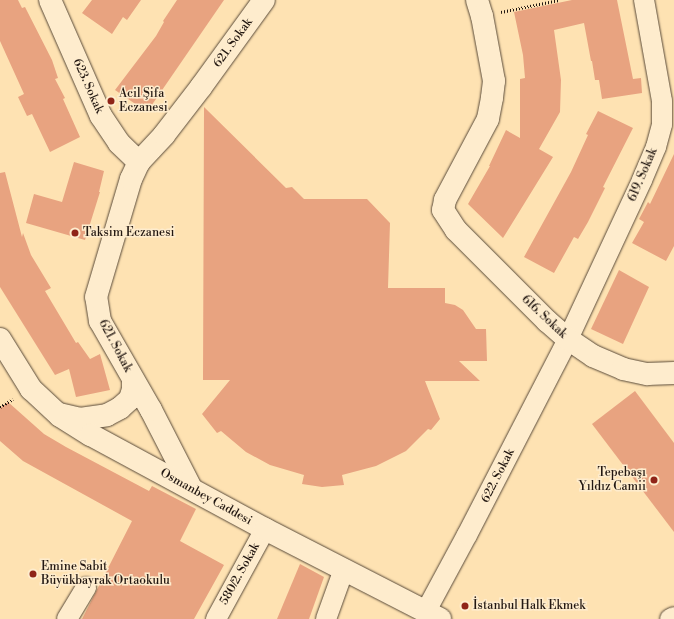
<!DOCTYPE html>
<meta charset="utf-8">
<style>
body{margin:0}
#map{position:relative;width:674px;height:619px;overflow:hidden;background:#fee2b2;font-family:"Libre Bodoni",serif}
div>[style]{position:absolute}
.building>*{inset:0;background:#e8a380}
.path>*{height:2.5px;margin-top:-1.25px;transform-origin:0;background:repeating-linear-gradient(90deg,#221711 0 1px,transparent 0 3px)}
.roads{filter:drop-shadow(0 0 1px #594a39) drop-shadow(0 0 1px #594a39)}
.minor>*{height:20px;margin:-10px;padding:0 10px;transform-origin:10px;border-radius:10px;background:#feeccd}
.tertiary>*{height:22px;margin:-11px;padding:0 11px;transform-origin:11px;border-radius:11px;background:#feeccd}
.secondary>*{height:22px;margin:-11px;padding:0 11px;transform-origin:11px;border-radius:11px;background:#feeccd}
.dots>*{width:11px;height:11px;translate:-50% -50%;box-sizing:border-box;border:2px solid #feeccd;border-radius:50%}
span{translate:-50% -50%;white-space:nowrap;text-align:center;line-height:1.15;-webkit-text-stroke:3px #feeccd;paint-order:stroke}
.street-label{font-size:12px;color:#221711}
.poi-label{font-size:12px;color:#221711}
.left{translate:0 -50%;text-align:left}
.right{translate:-100% -50%;text-align:right}
</style>
<div id="map">
<div class="building">
<div style="clip-path:polygon(0 0,18px 0,22px 8px,25px 7px,52px 60px,58px 78px,55px 79px,65px 98px,63px 99px,80px 137px,50px 152px,32px 114px,27px 116px,18px 97px,24px 94px,0 41px)"></div>
<div style="clip-path:polygon(92px 0,141px 0,127px 20px,123px 17px,112px 34px,82px 13px)"></div>
<div style="clip-path:polygon(177px 0,224px 0,147px 112px,115px 90px,156px 36px,164px 22px,163px 21px)"></div>
<div style="clip-path:polygon(572px 0,617px 0,633px 79px,641px 78px,642px 93px,602px 99px,599px 80px,595px 80px,592px 61px,591px 61px,584px 23px,554px 30px,561px 80px,560px 112px,539px 149px,553px 157px,503px 238px,468px 204px,490px 166px,489px 166px,506px 130px,520px 138px,520px 79px,525px 78px,523px 55px,514px 12px)"></div>
<div style="clip-path:polygon(204px 107px,286px 188px,292px 187px,304px 199px,367px 199px,390px 223px,388px 288px,445px 288px,445px 303px,455px 305px,463px 310px,476px 329px,486px 329px,487px 361px,459px 361px,480px 381px,425px 381px,440px 419px,431px 430px,428px 429px,406px 451px,376px 466px,342px 475px,344px 485px,322px 487px,302px 484px,304px 475px,270px 465px,246px 452px,221px 431px,217px 433px,202px 414px,230px 380px,203px 380px)"></div>
<div style="clip-path:polygon(598px 111px,633px 128px,603px 187px,605px 188px,588px 222px,578px 239px,574px 237px,554px 273px,524px 257px,571px 172px,588px 135px,586px 134px)"></div>
<div style="clip-path:polygon(674px 154px,674px 246px,666px 261px,632px 243px,644px 222px,639px 219px,648px 202px,650px 204px)"></div>
<div style="clip-path:polygon(74px 162px,104px 171px,99px 192px,100px 192px,85px 240px,26px 223px,34px 194px,62px 202px)"></div>
<div style="clip-path:polygon(5px 172px,22px 237px,23px 233px,31px 255px,51px 288px,45px 291px,76px 343px,78px 342px,90px 359px,100px 354px,110px 390px,76px 397px,69px 369px,55px 375px,0 287px,0 173px)"></div>
<div style="clip-path:polygon(619px 270px,649px 287px,623px 344px,591px 329px)"></div>
<div style="clip-path:polygon(635px 391px,674px 443px,674px 532px,592px 424px)"></div>
<div style="clip-path:polygon(8px 402px,44px 434px,66px 447px,149px 491px,152px 486px,196px 509px,180px 541px,224px 565px,194px 619px,82px 619px,132px 521px,23px 461px,0 441px,0 408px)"></div>
<div style="clip-path:polygon(300px 564px,324px 577px,309px 619px,277px 619px)"></div>
</div>
<div class="path">
<div style="left:501px;top:12px;width:59px;rotate:-11.7deg"></div>
<div style="left:0;top:407px;width:15px;rotate:-32deg"></div>
</div>
<div class="roads">
<div class="minor">
<div style="left:426px;top:611px;width:86px;rotate:-61.7deg"></div>
<div style="left:467px;top:535px;width:220px;rotate:-62.7deg"></div>
<div style="left:568px;top:339px;width:175px;rotate:-65deg"></div>
<div style="left:642px;top:180px;width:36px;rotate:-67deg"></div>
<div style="left:656px;top:147px;width:24px;rotate:-75deg"></div>
<div style="left:662px;top:124px;width:23px;rotate:-90deg"></div>
<div style="left:662px;top:101px;width:103px;rotate:-100.1deg"></div>
<div style="left:67px;top:619px;width:37px;rotate:-59deg"></div>
<div style="left:216px;top:619px;width:102px;rotate:-61.4deg"></div>
<div style="left:326px;top:619px;width:53px;rotate:-70.2deg"></div>
<div style="left:670px;top:619px;width:4px;rotate:-27deg"></div>
</div>
<div class="tertiary">
<div style="left:50px;top:0;width:127px;rotate:66.3deg"></div>
<div style="left:101px;top:116px;width:32px;rotate:56deg"></div>
<div style="left:119px;top:143px;width:28px;rotate:44deg"></div>
<div style="left:477px;top:0;width:17px;rotate:73deg"></div>
<div style="left:482px;top:16px;width:66px;rotate:79.5deg"></div>
<div style="left:494px;top:81px;width:17px;rotate:97deg"></div>
<div style="left:492px;top:98px;width:21px;rotate:101deg"></div>
<div style="left:488px;top:119px;width:92px;rotate:118deg"></div>
<div style="left:445px;top:200px;width:10px;rotate:101deg"></div>
<div style="left:443px;top:210px;width:24px;rotate:57deg"></div>
<div style="left:456px;top:230px;width:129px;rotate:45deg"></div>
<div style="left:547px;top:321px;width:28px;rotate:41deg"></div>
<div style="left:568px;top:339px;width:30px;rotate:34deg"></div>
<div style="left:593px;top:356px;width:33px;rotate:23deg"></div>
<div style="left:623px;top:369px;width:25px;rotate:12deg"></div>
<div style="left:647px;top:374px;width:27px;rotate:-2deg"></div>
<div style="left:59px;top:414px;width:22px;rotate:13deg"></div>
<div style="left:80px;top:419px;width:27px;rotate:-8deg"></div>
<div style="left:107px;top:415px;width:15px;rotate:-28deg"></div>
<div style="left:120px;top:408px;width:13px;rotate:-42deg"></div>
<div style="left:130px;top:399px;width:10px;rotate:-73deg"></div>
<div style="left:133px;top:389px;width:9px;rotate:-90deg"></div>
<div style="left:191px;top:488px;width:88px;rotate:-117.1deg"></div>
<div style="left:151px;top:410px;width:103px;rotate:-119.8deg"></div>
<div style="left:100px;top:321px;width:24px;rotate:-99deg"></div>
<div style="left:96px;top:297px;width:123px;rotate:-73.5deg"></div>
<div style="left:131px;top:179px;width:19px;rotate:-65deg"></div>
<div style="left:139px;top:162px;width:37px;rotate:-47deg"></div>
<div style="left:164px;top:135px;width:61px;rotate:-52.4deg"></div>
<div style="left:201px;top:87px;width:107px;rotate:-54.1deg"></div>
</div>
<div class="secondary">
<div style="left:0;top:339px;width:59px;rotate:58.2deg"></div>
<div style="left:31px;top:389px;width:40px;rotate:43deg"></div>
<div style="left:60px;top:416px;width:36px;rotate:32deg"></div>
<div style="left:91px;top:435px;width:198px;rotate:28.4deg"></div>
<div style="left:265px;top:529px;width:197px;rotate:27.2deg"></div>
</div>
</div>
<div class="dots">
<div style="left:111px;top:101px;background:#8f2418"></div>
<div style="left:75px;top:233px;background:#8f2418"></div>
<div style="left:654px;top:480px;background:#8f2418"></div>
<div style="left:33px;top:574px;background:#8f2418"></div>
<div style="left:465px;top:606px;background:#8f2418"></div>
</div>
<div class="street-label">
<span style="left:233px;top:43px;rotate:-54deg">621. Sokak</span>
<span style="left:88px;top:86px;rotate:66deg">623. Sokak</span>
<span style="left:643px;top:175px;rotate:-67deg">619. Sokak</span>
<span style="left:544px;top:317px;rotate:43deg">616. Sokak</span>
<span style="left:115px;top:346px;rotate:62deg">621. Sokak</span>
<span style="left:498px;top:476px;rotate:-63deg">622. Sokak</span>
<span style="left:206px;top:497px;rotate:29deg">Osmanbey Caddesi</span>
<span style="left:240px;top:574px;rotate:-61deg">580/2. Sokak</span>
</div>
<div class="poi-label">
<span class="left" style="left:119px;top:101px">Acil Şifa<br>Eczanesi</span>
<span class="left" style="left:83px;top:233px">Taksim Eczanesi</span>
<span class="right" style="left:646px;top:480px">Tepebaşı<br>Yıldız Camii</span>
<span class="left" style="left:41px;top:574px">Emine Sabit<br>Büyükbayrak Ortaokulu</span>
<span class="left" style="left:473px;top:606px">İstanbul Halk Ekmek</span>
</div>
</div>
